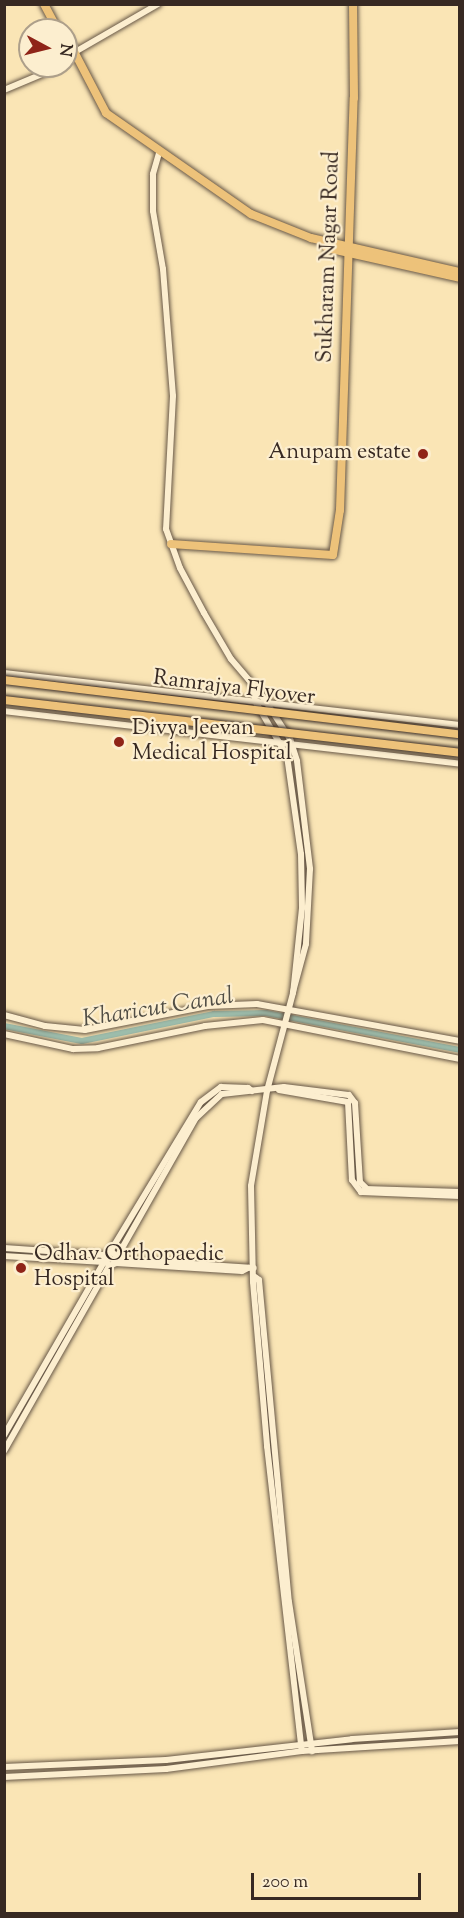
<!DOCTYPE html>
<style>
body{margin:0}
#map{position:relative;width:464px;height:1918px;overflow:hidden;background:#fae5b5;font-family:"Sorts Mill Goudy",serif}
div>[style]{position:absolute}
.canal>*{height:6px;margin:-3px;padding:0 3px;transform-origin:3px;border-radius:3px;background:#9ebfae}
.roads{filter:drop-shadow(0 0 2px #685847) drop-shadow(0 0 2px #685847)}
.minor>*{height:6px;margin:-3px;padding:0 3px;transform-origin:3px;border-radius:3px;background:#fceecf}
.major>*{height:8px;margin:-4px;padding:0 4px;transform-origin:4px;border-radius:4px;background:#edc27a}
.bridges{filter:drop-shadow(0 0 2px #372922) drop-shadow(0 0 2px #372922)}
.major-bridge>*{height:8px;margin:-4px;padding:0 4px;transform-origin:4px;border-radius:4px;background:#edc27a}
.dots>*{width:16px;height:16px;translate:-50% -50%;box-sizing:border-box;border:3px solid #fceecf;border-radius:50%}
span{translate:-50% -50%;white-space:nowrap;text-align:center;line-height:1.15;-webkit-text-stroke:4.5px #fceecf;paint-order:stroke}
.street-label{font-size:22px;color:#372922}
.poi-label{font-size:22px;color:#372922}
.right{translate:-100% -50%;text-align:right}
.left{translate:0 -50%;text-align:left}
.water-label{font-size:24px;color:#514e45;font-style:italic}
.frame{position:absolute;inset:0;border:6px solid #372922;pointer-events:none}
.north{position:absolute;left:18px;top:18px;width:60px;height:60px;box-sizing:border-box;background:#fceecf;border:2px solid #ad9f8a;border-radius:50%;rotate:97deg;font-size:16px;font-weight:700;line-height:24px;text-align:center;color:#372922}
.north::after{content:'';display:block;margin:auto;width:21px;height:27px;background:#8f2418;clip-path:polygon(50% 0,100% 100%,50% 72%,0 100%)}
.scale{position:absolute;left:251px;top:1873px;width:170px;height:27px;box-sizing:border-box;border:3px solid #372922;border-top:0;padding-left:8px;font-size:18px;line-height:21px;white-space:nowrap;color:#372922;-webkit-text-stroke:4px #fceecf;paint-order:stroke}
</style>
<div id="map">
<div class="canal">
<div style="left:4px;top:1026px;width:79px;rotate:10.9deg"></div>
<div style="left:82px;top:1041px;width:135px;rotate:-11.6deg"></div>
<div style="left:214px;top:1014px;width:52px;rotate:-1.1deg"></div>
<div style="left:266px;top:1013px;width:197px;rotate:10.8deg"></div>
</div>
<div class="roads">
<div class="minor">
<div style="left:66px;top:62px;width:13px;rotate:-48deg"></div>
<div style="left:75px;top:52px;width:96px;rotate:-30deg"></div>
<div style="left:4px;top:90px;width:62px;rotate:-22.8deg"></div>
<div style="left:159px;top:153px;width:22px;rotate:106deg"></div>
<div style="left:153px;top:174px;width:37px;rotate:90deg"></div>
<div style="left:153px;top:211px;width:59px;rotate:80.2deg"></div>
<div style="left:163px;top:269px;width:127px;rotate:85.5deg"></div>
<div style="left:173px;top:396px;width:133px;rotate:93deg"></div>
<div style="left:166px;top:529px;width:41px;rotate:70.3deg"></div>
<div style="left:180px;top:568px;width:51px;rotate:61.9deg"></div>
<div style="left:204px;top:613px;width:53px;rotate:59.6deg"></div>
<div style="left:231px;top:659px;width:46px;rotate:49.4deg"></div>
<div style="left:261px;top:694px;width:54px;rotate:57.2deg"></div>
<div style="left:290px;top:739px;width:23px;rotate:72deg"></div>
<div style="left:297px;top:761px;width:109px;rotate:83.1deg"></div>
<div style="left:310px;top:869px;width:75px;rotate:93.1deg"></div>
<div style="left:306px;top:944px;width:50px;rotate:105.2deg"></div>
<div style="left:4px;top:673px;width:459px;rotate:6.5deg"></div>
<div style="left:254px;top:687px;width:14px;rotate:86deg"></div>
<div style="left:255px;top:701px;width:64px;rotate:59.8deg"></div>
<div style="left:287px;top:756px;width:99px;rotate:81.9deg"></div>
<div style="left:301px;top:854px;width:54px;rotate:88.9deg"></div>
<div style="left:302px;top:908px;width:85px;rotate:96deg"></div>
<div style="left:293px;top:993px;width:101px;rotate:104.9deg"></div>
<div style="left:267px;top:1091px;width:96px;rotate:99.6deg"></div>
<div style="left:251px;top:1186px;width:96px;rotate:88.8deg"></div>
<div style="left:253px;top:1282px;width:165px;rotate:85.1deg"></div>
<div style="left:267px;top:1446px;width:307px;rotate:83.5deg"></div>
<div style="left:4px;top:711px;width:459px;rotate:6.6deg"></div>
<div style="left:4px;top:1015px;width:42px;rotate:15deg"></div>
<div style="left:45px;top:1026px;width:40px;rotate:5.7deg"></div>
<div style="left:85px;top:1030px;width:125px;rotate:-11deg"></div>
<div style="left:208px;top:1006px;width:49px;rotate:-2.3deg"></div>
<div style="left:257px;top:1004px;width:206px;rotate:10.3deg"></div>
<div style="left:4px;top:1034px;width:71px;rotate:12.3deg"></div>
<div style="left:73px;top:1049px;width:25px;rotate:-2deg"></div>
<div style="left:98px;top:1048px;width:109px;rotate:-11.6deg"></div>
<div style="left:205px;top:1026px;width:58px;rotate:-5.9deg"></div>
<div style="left:263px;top:1020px;width:201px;rotate:11.2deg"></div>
<div style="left:279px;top:1090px;width:70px;rotate:9.9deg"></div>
<div style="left:348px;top:1102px;width:78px;rotate:87.1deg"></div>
<div style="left:352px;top:1180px;width:15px;rotate:53deg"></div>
<div style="left:361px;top:1192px;width:99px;rotate:2.3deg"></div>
<div style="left:365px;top:1189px;width:95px;rotate:1.8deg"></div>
<div style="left:4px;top:1248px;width:101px;rotate:4deg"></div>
<div style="left:110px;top:1252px;width:175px;rotate:-58.8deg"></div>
<div style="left:201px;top:1102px;width:25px;rotate:-37deg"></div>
<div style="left:221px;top:1087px;width:27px;rotate:2deg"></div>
<div style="left:248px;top:1088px;width:5px;rotate:37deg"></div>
<div style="left:4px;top:1256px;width:100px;rotate:3.4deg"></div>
<div style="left:104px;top:1262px;width:200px;rotate:120deg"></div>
<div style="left:117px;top:1257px;width:160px;rotate:-60.4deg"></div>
<div style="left:196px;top:1118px;width:35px;rotate:-43deg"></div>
<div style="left:222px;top:1094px;width:62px;rotate:-6.4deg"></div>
<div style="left:284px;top:1087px;width:65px;rotate:7deg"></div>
<div style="left:349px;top:1095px;width:10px;rotate:53deg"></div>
<div style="left:355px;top:1103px;width:79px;rotate:86.4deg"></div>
<div style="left:360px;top:1182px;width:8px;rotate:45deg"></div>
<div style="left:117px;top:1259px;width:137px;rotate:3.8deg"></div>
<div style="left:116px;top:1263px;width:126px;rotate:3.6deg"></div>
<div style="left:242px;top:1271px;width:7px;rotate:-27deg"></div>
<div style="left:255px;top:1277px;width:5px;rotate:37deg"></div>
<div style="left:259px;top:1280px;width:323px;rotate:84.7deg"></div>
<div style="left:289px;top:1602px;width:151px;rotate:81.2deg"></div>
<div style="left:4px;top:1451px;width:213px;rotate:-60.4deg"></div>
<div style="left:109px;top:1266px;width:8px;rotate:-23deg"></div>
<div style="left:116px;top:1263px;width:6px;rotate:-81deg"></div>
<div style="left:117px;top:1257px;width:7px;rotate:-135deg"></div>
<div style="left:112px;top:1252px;width:9px;rotate:148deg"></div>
<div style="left:104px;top:1257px;width:10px;rotate:61deg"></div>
<div style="left:4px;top:1767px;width:162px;rotate:-2.5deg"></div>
<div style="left:166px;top:1760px;width:187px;rotate:-6.4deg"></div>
<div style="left:352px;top:1739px;width:108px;rotate:-3.7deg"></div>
<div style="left:4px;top:1777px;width:162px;rotate:-2.8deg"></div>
<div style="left:166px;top:1769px;width:137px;rotate:-7.5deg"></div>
<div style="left:302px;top:1751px;width:158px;rotate:-3.6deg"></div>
</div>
<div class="major">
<div style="left:44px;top:4px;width:30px;rotate:62deg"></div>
<div style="left:66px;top:36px;width:87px;rotate:62.5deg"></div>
<div style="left:106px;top:113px;width:177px;rotate:34.9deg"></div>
<div style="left:251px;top:214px;width:65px;rotate:21.8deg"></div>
<div style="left:311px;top:238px;width:153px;rotate:12.9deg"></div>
<div style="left:327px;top:248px;width:136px;rotate:12.7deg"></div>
<div style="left:171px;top:544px;width:162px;rotate:3.9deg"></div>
<div style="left:333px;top:555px;width:46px;rotate:-81.2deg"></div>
<div style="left:340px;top:510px;width:412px;rotate:-88.1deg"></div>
<div style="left:354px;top:98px;width:94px;rotate:-90.6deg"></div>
</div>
</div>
<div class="bridges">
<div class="major-bridge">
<div style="left:4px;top:680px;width:459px;rotate:6.8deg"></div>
<div style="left:4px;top:700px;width:459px;rotate:6.6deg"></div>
</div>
</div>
<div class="dots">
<div style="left:423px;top:454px;background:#8f2418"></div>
<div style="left:119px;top:742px;background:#8f2418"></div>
<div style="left:21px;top:1268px;background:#8f2418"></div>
</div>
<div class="street-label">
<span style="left:330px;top:257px;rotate:-88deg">Sukharam Nagar Road</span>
<span style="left:234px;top:689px;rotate:7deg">Ramrajya Flyover</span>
</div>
<div class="poi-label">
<span class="right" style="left:411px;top:454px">Anupam estate</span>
<span class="left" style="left:132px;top:742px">Divya Jeevan<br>Medical Hospital</span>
<span class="left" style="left:34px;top:1268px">Odhav Orthopaedic<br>Hospital</span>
</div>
<div class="water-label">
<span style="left:158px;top:1009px;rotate:-9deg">Kharicut Canal</span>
</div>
<div class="frame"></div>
<div class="north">N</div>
<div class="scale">200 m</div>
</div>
